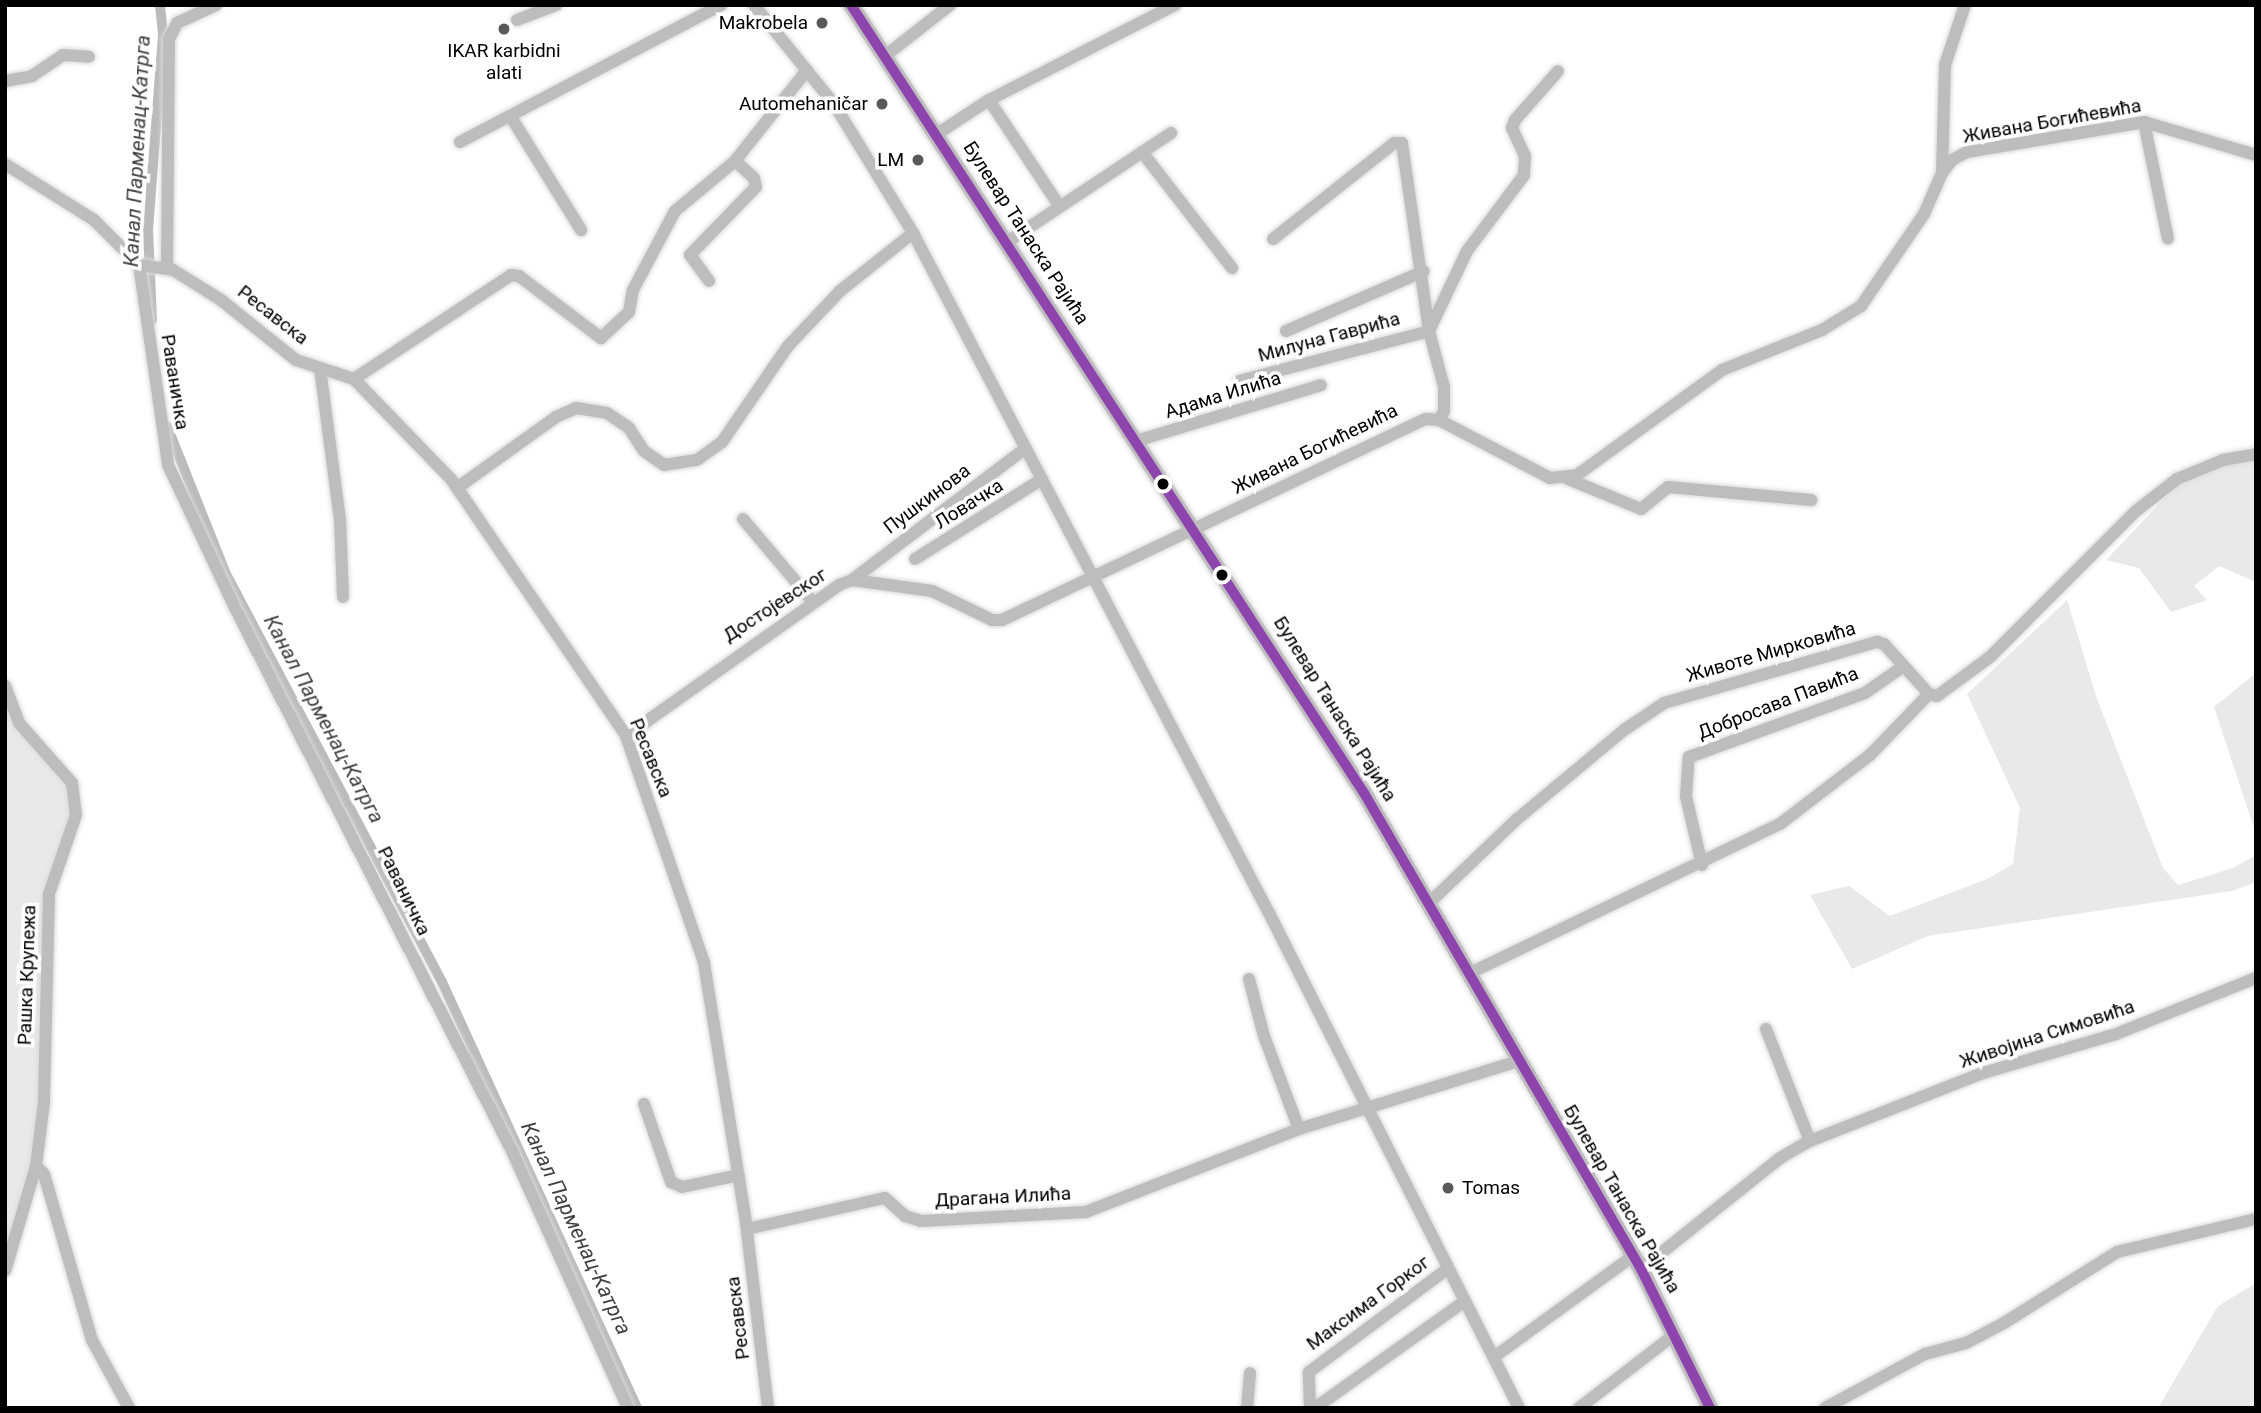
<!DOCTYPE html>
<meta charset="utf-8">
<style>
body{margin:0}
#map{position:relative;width:2261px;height:1413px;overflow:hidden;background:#fff;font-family:Roboto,sans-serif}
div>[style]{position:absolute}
.green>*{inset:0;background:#e9e9e9}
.canal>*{height:10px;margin:-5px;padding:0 5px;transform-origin:5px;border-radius:5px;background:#bbb}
.roads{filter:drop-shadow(0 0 2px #dbdbdb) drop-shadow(0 0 2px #dbdbdb)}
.minor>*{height:12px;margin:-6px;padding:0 6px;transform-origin:6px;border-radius:6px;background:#bdbdbd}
.major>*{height:16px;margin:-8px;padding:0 8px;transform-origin:8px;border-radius:8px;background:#bdbdbd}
.bus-1>*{height:10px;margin:-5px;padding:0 5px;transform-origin:5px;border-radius:5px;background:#8e44ad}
.dots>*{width:19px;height:19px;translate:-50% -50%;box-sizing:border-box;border:4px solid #fff;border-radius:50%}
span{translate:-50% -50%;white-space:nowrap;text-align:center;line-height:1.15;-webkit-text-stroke:7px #fff;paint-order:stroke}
.poi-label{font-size:19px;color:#000}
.right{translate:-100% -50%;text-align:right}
.left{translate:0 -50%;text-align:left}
.street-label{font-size:19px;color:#000}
.water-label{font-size:21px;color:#3f3f3f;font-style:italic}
.frame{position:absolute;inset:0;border:7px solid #000;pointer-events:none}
</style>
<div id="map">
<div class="green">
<div style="clip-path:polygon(2256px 461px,2256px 582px,2219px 566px,2194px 586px,2207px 600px,2171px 612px,2139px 568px,2106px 560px,2175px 487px,2223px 466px)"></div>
<div style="clip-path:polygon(2067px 600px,2097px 699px,2163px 868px,2178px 885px,2233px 868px,2256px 855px,2256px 882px,2232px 891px,1928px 936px,1852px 969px,1810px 895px,1849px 886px,1890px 916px,1987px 879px,2013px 864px,2020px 808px,1967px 694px)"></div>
<div style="clip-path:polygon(2256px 673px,2256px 834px,2214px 707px)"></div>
<div style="clip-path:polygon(5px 686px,19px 723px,72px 783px,76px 815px,49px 894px,36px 1166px,5px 1271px)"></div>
<div style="clip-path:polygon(2256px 1283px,2256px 1408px,2158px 1408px,2218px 1306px)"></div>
</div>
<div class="canal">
<div style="left:152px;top:320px;width:90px;rotate:-92.5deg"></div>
<div style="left:148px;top:230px;width:197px;rotate:-85.6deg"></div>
<div style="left:163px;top:34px;width:29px;rotate:-96deg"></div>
<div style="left:167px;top:426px;width:159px;rotate:68.3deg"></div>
<div style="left:226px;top:574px;width:462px;rotate:62.1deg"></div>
<div style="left:442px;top:982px;width:469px;rotate:65.4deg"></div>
</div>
<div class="roads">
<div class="minor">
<div style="left:754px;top:5px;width:127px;rotate:51.1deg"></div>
<div style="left:834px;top:104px;width:151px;rotate:58.5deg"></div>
<div style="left:913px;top:233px;width:768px;rotate:62.37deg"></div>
<div style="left:1269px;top:913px;width:555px;rotate:63.2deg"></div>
<div style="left:517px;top:20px;width:42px;rotate:-21deg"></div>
<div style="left:885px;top:56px;width:83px;rotate:-38.1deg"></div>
<div style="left:5px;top:81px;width:27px;rotate:-10deg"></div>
<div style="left:32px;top:76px;width:37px;rotate:-34deg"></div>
<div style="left:63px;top:55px;width:26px;rotate:4deg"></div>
<div style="left:989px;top:100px;width:128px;rotate:56.4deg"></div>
<div style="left:511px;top:117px;width:133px;rotate:58.2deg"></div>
<div style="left:2144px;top:122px;width:119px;rotate:78.4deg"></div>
<div style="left:937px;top:134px;width:62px;rotate:-33.2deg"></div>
<div style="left:989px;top:100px;width:209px;rotate:-27.1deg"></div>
<div style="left:460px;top:142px;width:295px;rotate:-27.7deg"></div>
<div style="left:1142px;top:152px;width:147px;rotate:52.2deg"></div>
<div style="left:5px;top:164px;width:105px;rotate:32.2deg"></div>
<div style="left:94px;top:220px;width:64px;rotate:45deg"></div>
<div style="left:139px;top:265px;width:34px;rotate:8deg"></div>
<div style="left:173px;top:270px;width:57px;rotate:32deg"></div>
<div style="left:221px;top:300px;width:96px;rotate:38.7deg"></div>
<div style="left:296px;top:360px;width:61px;rotate:18.1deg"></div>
<div style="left:354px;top:379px;width:139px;rotate:45.9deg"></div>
<div style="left:451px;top:479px;width:311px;rotate:55.7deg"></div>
<div style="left:626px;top:736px;width:240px;rotate:71deg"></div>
<div style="left:704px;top:963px;width:263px;rotate:80.8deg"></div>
<div style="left:746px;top:1223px;width:186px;rotate:83.2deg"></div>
<div style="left:1942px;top:173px;width:108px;rotate:-88.4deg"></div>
<div style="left:1945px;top:65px;width:63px;rotate:-71.6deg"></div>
<div style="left:1273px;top:239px;width:154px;rotate:-38.4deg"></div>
<div style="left:1394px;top:143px;width:8px"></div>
<div style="left:1402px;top:143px;width:190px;rotate:81.8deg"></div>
<div style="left:1429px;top:331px;width:58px;rotate:75deg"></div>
<div style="left:1444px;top:387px;width:24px;rotate:90deg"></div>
<div style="left:1444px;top:411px;width:10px;rotate:119deg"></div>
<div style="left:1007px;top:242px;width:197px;rotate:-33.6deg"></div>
<div style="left:139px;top:265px;width:202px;rotate:81.7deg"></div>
<div style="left:168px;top:465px;width:158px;rotate:64.9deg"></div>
<div style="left:235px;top:608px;width:607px;rotate:62.97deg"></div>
<div style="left:511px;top:1149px;width:284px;rotate:65.7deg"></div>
<div style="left:167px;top:268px;width:229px;rotate:-89.5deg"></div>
<div style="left:169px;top:39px;width:18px;rotate:-63deg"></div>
<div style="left:177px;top:23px;width:43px;rotate:-24.8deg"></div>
<div style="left:709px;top:281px;width:32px;rotate:-126deg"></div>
<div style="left:690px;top:255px;width:95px;rotate:-45.9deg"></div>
<div style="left:756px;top:187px;width:9px;rotate:-103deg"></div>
<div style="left:754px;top:178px;width:25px;rotate:-138deg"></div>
<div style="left:1286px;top:331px;width:150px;rotate:-23.5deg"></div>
<div style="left:320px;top:368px;width:152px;rotate:82.5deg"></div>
<div style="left:340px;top:519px;width:78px;rotate:87.8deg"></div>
<div style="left:354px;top:379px;width:188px;rotate:-33.5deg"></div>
<div style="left:511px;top:275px;width:8px;rotate:7deg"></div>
<div style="left:519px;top:276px;width:103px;rotate:37.1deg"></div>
<div style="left:601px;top:338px;width:38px;rotate:-43deg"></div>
<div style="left:629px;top:312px;width:22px;rotate:-80deg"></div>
<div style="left:633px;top:290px;width:89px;rotate:-62deg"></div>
<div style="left:675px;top:211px;width:78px;rotate:-39.8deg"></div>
<div style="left:735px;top:161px;width:116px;rotate:-51.6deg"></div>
<div style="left:1239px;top:381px;width:196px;rotate:-14.7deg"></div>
<div style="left:1429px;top:331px;width:89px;rotate:-64.6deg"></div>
<div style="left:1467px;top:251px;width:95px;rotate:-53.1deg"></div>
<div style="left:1524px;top:175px;width:19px;rotate:-87deg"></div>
<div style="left:1525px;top:156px;width:31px;rotate:-115deg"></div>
<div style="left:1512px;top:128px;width:9px;rotate:-69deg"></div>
<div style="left:1515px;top:120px;width:65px;rotate:-48.7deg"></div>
<div style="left:1136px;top:441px;width:193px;rotate:-16.8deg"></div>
<div style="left:1568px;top:479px;width:79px;rotate:22.3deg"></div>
<div style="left:1641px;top:509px;width:35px;rotate:-39deg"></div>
<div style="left:1668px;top:487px;width:144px;rotate:5.2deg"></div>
<div style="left:457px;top:488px;width:122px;rotate:-35.6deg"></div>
<div style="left:556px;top:417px;width:22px;rotate:-24deg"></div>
<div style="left:576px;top:408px;width:31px;rotate:9deg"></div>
<div style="left:607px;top:413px;width:27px;rotate:34deg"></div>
<div style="left:629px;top:428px;width:27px;rotate:57deg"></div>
<div style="left:644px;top:451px;width:24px;rotate:35deg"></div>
<div style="left:664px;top:465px;width:33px;rotate:-9deg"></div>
<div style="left:697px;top:460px;width:31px;rotate:-36deg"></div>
<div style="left:722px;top:442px;width:116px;rotate:-55.5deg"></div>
<div style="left:788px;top:346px;width:76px;rotate:-46.6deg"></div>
<div style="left:840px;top:291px;width:93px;rotate:-38.5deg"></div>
<div style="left:743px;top:519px;width:107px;rotate:49.9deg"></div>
<div style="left:915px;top:559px;width:150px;rotate:-32.2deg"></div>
<div style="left:852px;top:580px;width:218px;rotate:-37.2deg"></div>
<div style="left:5px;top:686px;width:40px;rotate:69deg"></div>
<div style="left:19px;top:723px;width:80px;rotate:48.5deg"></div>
<div style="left:72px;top:783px;width:32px;rotate:83deg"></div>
<div style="left:76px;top:815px;width:83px;rotate:108.9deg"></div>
<div style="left:49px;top:894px;width:208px;rotate:91.4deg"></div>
<div style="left:44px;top:1102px;width:64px;rotate:97.1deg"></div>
<div style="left:36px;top:1166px;width:109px;rotate:106.4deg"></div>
<div style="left:626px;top:736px;width:261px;rotate:-35.3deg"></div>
<div style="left:839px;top:585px;width:14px;rotate:-21deg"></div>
<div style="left:852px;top:580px;width:81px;rotate:7.8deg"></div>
<div style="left:932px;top:591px;width:67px;rotate:25.8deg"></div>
<div style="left:992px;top:620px;width:10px"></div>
<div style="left:1002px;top:620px;width:469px;rotate:-25.4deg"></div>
<div style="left:1426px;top:419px;width:13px;rotate:4deg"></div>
<div style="left:1439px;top:420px;width:125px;rotate:27.6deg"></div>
<div style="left:1550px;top:478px;width:27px;rotate:-6deg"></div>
<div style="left:1577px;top:475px;width:179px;rotate:-35.9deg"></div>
<div style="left:1722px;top:370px;width:108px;rotate:-21.8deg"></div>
<div style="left:1822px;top:330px;width:46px;rotate:-31.6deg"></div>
<div style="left:1861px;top:306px;width:112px;rotate:-55.6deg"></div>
<div style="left:1924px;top:214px;width:45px;rotate:-66.3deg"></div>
<div style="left:1942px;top:173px;width:16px;rotate:-52deg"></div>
<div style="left:1952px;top:160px;width:17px;rotate:-28deg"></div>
<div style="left:1967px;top:152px;width:180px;rotate:-9.6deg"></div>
<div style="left:2144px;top:122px;width:117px;rotate:16.4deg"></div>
<div style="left:1702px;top:865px;width:71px;rotate:-103.1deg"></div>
<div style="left:1686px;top:796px;width:39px;rotate:-86deg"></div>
<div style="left:1689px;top:757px;width:187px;rotate:-20deg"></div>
<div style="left:1865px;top:693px;width:44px;rotate:-34.8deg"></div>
<div style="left:1428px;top:904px;width:122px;rotate:-43.7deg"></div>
<div style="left:1516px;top:820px;width:141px;rotate:-39.8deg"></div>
<div style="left:1624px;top:730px;width:48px;rotate:-34deg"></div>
<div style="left:1664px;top:703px;width:222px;rotate:-16deg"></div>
<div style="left:1877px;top:642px;width:7px;rotate:16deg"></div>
<div style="left:1884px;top:644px;width:67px;rotate:48deg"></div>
<div style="left:1929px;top:694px;width:8px;rotate:14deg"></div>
<div style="left:1937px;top:696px;width:66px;rotate:-36.3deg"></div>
<div style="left:1990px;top:657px;width:206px;rotate:-45deg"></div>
<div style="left:2136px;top:511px;width:52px;rotate:-38deg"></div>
<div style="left:2177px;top:479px;width:50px;rotate:-22.4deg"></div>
<div style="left:2223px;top:460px;width:34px;rotate:-10deg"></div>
<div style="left:1468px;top:974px;width:346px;rotate:-25.7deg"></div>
<div style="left:1780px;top:824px;width:113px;rotate:-37.5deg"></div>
<div style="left:1870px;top:755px;width:85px;rotate:-46deg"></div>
<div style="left:1249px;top:979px;width:59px;rotate:75.3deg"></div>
<div style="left:1264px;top:1036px;width:99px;rotate:69.4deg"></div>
<div style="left:1766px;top:1029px;width:120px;rotate:68.6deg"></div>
<div style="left:644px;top:1104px;width:83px;rotate:70.9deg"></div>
<div style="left:671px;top:1182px;width:12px;rotate:24deg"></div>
<div style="left:682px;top:1187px;width:58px;rotate:-11.9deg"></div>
<div style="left:36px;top:1166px;width:11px;rotate:45deg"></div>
<div style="left:44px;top:1174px;width:173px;rotate:73.9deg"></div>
<div style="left:92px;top:1340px;width:77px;rotate:61.4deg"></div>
<div style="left:747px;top:1229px;width:141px;rotate:-12.7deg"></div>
<div style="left:885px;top:1198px;width:27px;rotate:42deg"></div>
<div style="left:905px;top:1216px;width:17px;rotate:17deg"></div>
<div style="left:921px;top:1221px;width:165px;rotate:-3.1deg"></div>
<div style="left:1086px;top:1212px;width:229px;rotate:-21.3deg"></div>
<div style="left:1299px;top:1129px;width:229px;rotate:-17.2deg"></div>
<div style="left:1641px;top:1269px;width:178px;rotate:-38.6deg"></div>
<div style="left:1780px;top:1158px;width:34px;rotate:-30deg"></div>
<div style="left:1810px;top:1141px;width:186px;rotate:-21.5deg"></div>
<div style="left:1983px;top:1073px;width:139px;rotate:-16.3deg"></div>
<div style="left:2116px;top:1034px;width:151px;rotate:-21.8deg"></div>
<div style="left:1494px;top:1357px;width:172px;rotate:-36deg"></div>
<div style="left:1247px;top:1408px;width:35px;rotate:-85deg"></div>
<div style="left:1310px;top:1408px;width:36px;rotate:-92deg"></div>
<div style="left:1309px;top:1372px;width:172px;rotate:-36.7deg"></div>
<div style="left:1315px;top:1408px;width:184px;rotate:-35.5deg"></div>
<div style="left:1579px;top:1408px;width:121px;rotate:-37.6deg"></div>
<div style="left:1825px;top:1408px;width:114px;rotate:-28.4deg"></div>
<div style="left:1925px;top:1354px;width:42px;rotate:-15deg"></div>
<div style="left:1966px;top:1343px;width:43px;rotate:-27.8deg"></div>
<div style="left:2004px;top:1323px;width:133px;rotate:-32.1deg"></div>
<div style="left:2117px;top:1252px;width:143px;rotate:-13.4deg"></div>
</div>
<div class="major">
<div style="left:851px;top:5px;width:940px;rotate:56.94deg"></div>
<div style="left:1364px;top:793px;width:551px;rotate:59.8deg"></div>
<div style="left:1641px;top:1269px;width:155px;rotate:63.6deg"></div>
</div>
</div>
<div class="bus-1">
<div style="left:851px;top:5px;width:940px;rotate:56.94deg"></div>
<div style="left:1364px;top:793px;width:551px;rotate:59.8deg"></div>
<div style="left:1641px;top:1269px;width:155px;rotate:63.6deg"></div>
</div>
<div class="dots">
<div style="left:822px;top:23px;background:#595959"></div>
<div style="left:504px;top:29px;background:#595959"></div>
<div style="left:882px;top:104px;background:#595959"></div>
<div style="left:918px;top:160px;background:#595959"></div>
<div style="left:1163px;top:484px;background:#000"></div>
<div style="left:1222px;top:575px;background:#000"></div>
<div style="left:1448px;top:1188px;background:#595959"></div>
</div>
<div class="poi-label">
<span class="right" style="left:808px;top:23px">Makrobela</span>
<span style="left:504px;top:62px">IKAR karbidni<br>alati</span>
<span class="right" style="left:868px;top:104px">Automehaničar</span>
<span class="right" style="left:904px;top:160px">LM</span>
<span class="left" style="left:1462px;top:1188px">Tomas</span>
</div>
<div class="street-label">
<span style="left:2052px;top:121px;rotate:-10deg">Живана Богићевића</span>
<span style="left:1026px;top:233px;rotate:57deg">Булевар Танаска Рајића</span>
<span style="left:273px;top:315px;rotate:38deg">Ресавска</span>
<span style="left:1329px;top:337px;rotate:-15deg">Милуна Гаврића</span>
<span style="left:175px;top:382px;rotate:81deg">Раваничка</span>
<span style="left:1223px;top:395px;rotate:-17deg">Адама Илића</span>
<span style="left:1315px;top:449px;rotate:-26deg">Живана Богићевића</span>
<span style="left:927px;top:499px;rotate:-37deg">Пушкинова</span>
<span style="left:969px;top:504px;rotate:-32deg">Ловачка</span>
<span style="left:775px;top:605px;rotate:-33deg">Достојевског</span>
<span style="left:1771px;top:652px;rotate:-16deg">Животе Мирковића</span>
<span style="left:1778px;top:703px;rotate:-21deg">Добросава Павића</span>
<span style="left:1335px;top:709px;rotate:58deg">Булевар Танаска Рајића</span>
<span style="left:651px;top:758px;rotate:68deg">Ресавска</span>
<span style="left:404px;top:891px;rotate:64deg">Раваничка</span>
<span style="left:27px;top:975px;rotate:-88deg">Рашка Крупежа</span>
<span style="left:2047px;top:1034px;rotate:-18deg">Живојина Симовића</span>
<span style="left:1003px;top:1197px;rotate:-3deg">Драгана Илића</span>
<span style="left:1622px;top:1199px;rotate:60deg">Булевар Танаска Рајића</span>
<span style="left:1368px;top:1303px;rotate:-36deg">Максима Горког</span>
<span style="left:738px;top:1318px;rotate:-97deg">Ресавска</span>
</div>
<div class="water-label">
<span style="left:137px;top:151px;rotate:-87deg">Канал Парменац-Катрга</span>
<span style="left:324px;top:719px;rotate:62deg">Канал Парменац-Катрга</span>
<span style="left:576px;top:1228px;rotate:65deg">Канал Парменац-Катрга</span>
</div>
<div class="frame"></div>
</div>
